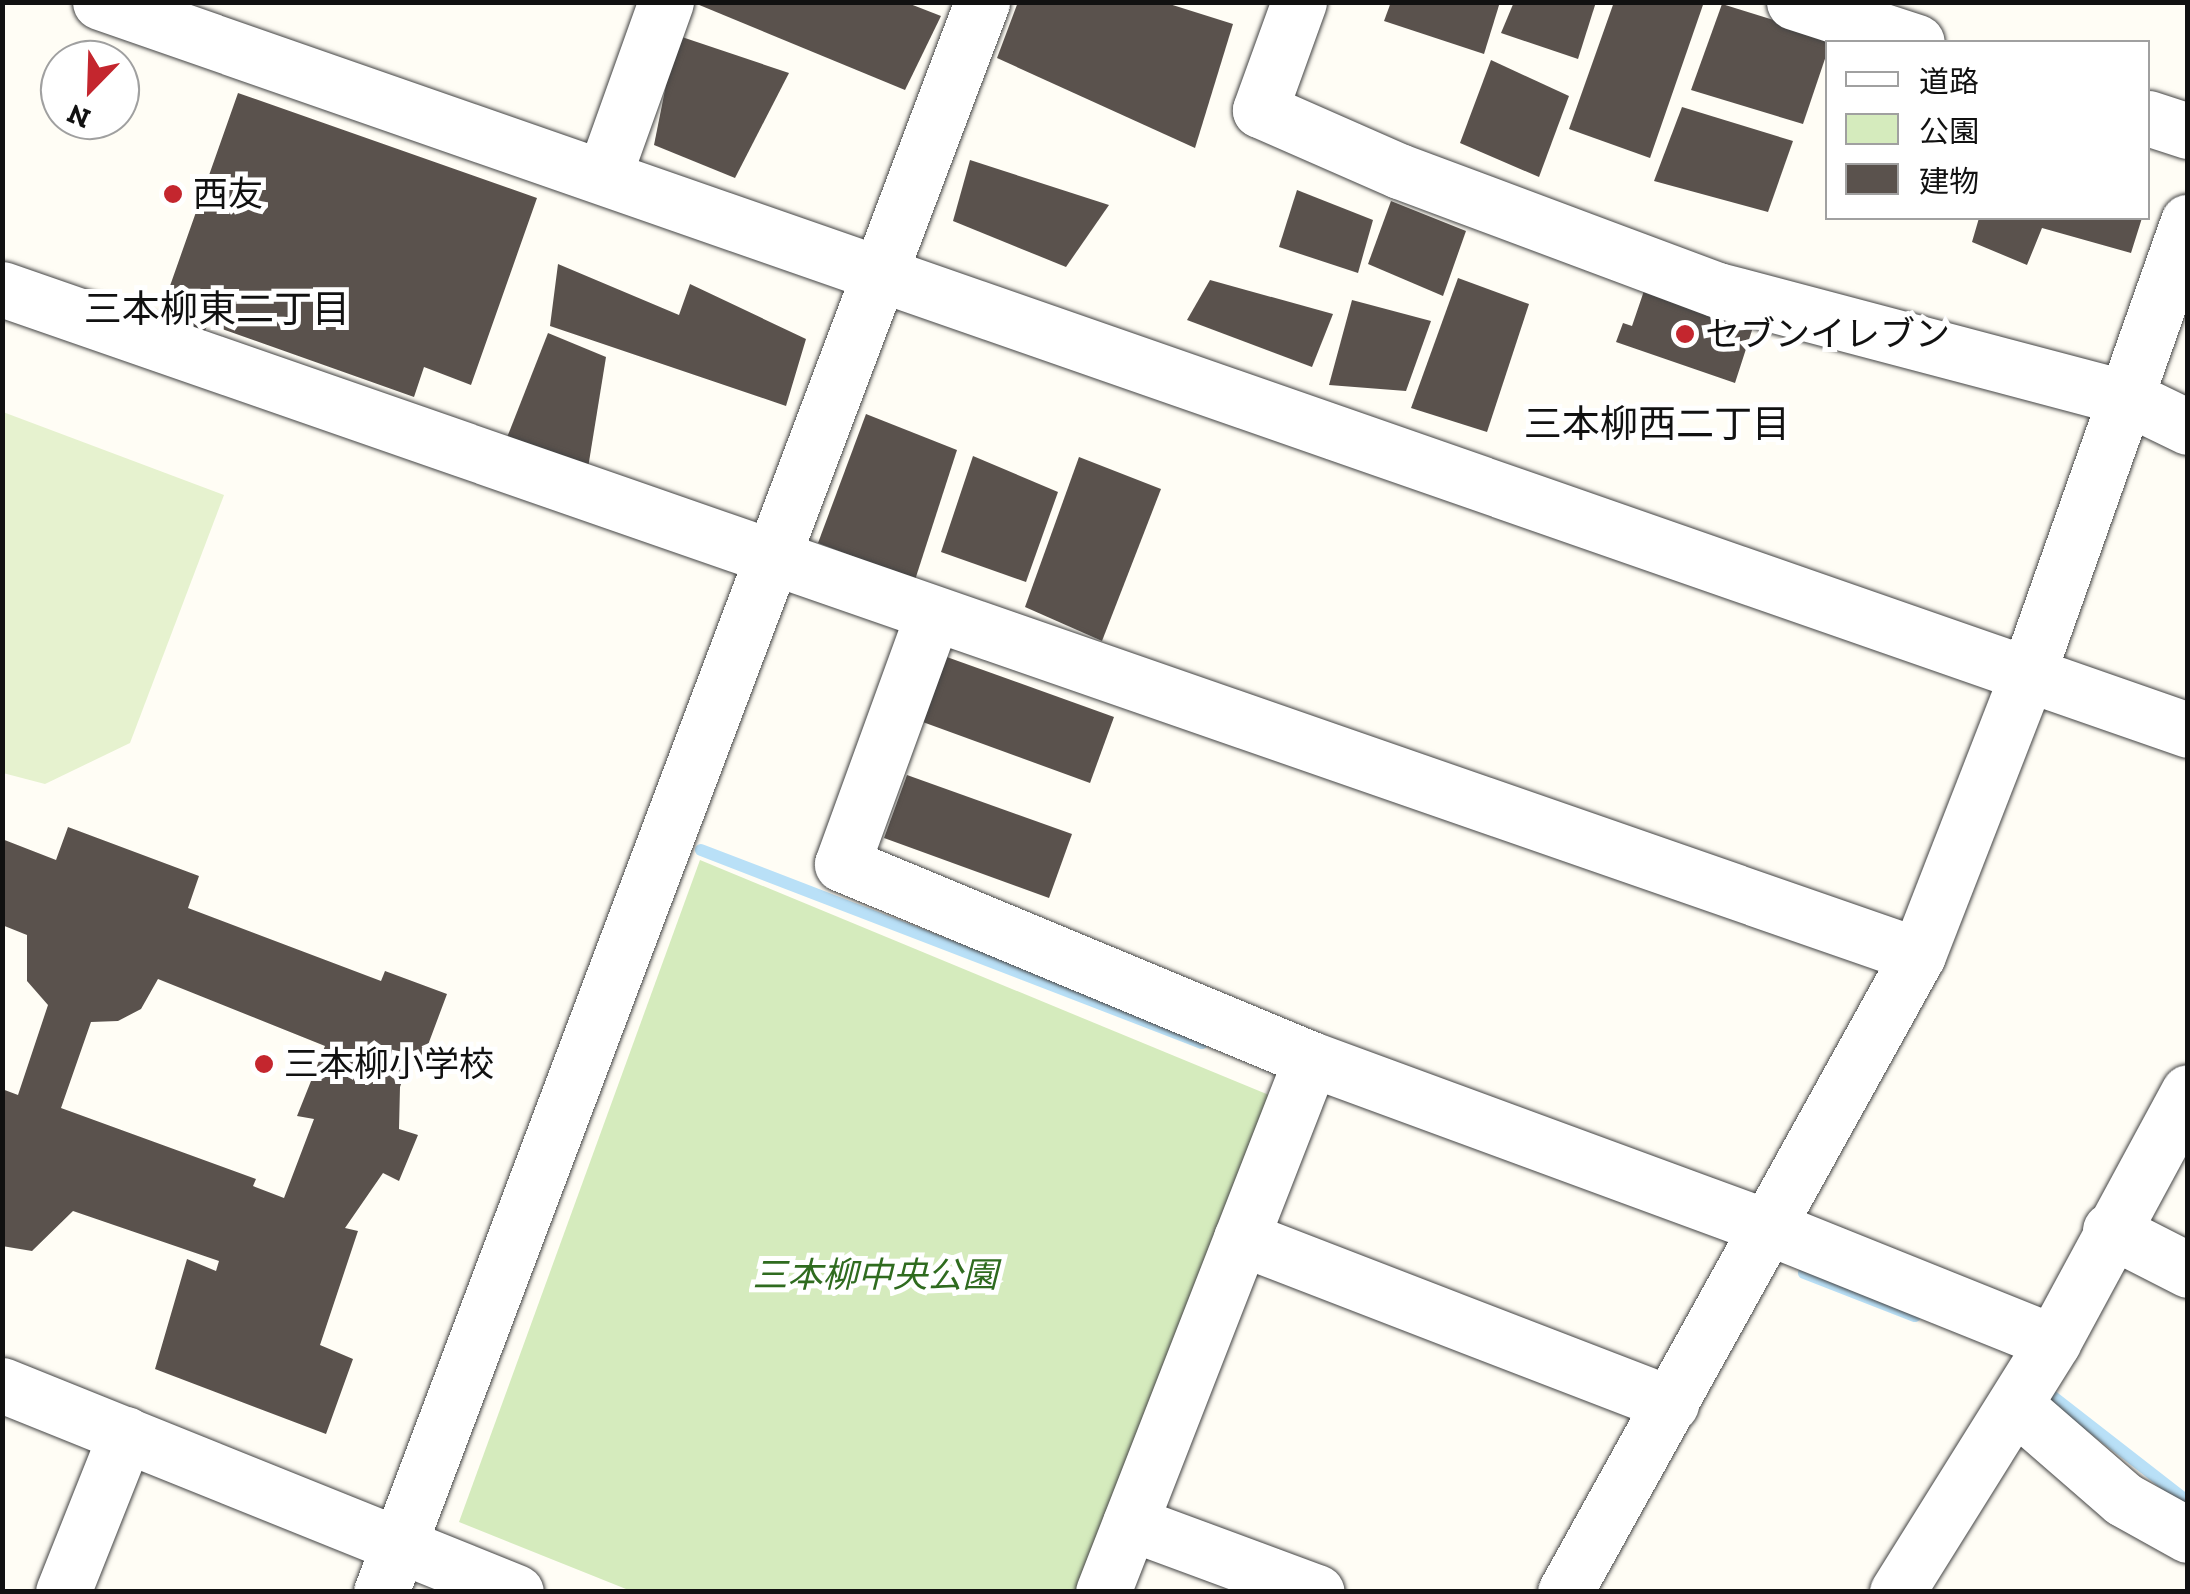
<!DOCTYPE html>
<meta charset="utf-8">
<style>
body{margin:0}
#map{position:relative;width:2190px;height:1594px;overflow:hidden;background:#fffdf5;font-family:"Zilla Slab","Noto Sans JP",serif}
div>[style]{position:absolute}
.green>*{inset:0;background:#d5ebbd}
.pitch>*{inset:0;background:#e6f2cf}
.stream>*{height:12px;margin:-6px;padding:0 6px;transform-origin:6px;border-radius:6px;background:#b9e0f7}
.building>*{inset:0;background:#5a524d}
.roads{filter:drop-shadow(0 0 2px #444) drop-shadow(0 0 2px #444)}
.minor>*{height:55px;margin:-27.5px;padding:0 27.5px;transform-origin:27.5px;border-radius:27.5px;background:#fff}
.dots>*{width:28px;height:28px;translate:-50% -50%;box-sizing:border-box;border:5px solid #fff;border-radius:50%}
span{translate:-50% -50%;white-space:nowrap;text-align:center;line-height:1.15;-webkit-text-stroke:10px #fff;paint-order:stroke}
.poi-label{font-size:35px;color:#111}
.left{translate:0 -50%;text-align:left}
.park-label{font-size:35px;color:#2f6b1f;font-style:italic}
.neighbourhood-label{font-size:38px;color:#111}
.frame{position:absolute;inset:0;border:5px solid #111;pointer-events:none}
.legend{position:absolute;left:1825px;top:40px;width:325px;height:180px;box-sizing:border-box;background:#fff;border:2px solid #a0a0a0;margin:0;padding:12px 18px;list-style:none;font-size:30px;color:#111}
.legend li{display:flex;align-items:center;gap:20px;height:50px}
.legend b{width:50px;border:2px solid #a0a0a0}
.north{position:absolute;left:40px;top:40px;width:100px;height:100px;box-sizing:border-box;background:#fff;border:2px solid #a0a0a0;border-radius:50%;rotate:203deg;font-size:28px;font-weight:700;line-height:40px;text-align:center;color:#111}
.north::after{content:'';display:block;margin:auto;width:35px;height:45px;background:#c4262e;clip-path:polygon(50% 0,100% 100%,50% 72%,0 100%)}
</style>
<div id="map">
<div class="green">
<div style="clip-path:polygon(700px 860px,1276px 1098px,1081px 1591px,631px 1591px,459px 1522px)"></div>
</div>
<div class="pitch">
<div style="clip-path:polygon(3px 412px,224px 495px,130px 743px,45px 784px,3px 773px)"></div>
</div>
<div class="stream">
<div style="left:701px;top:850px;width:537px;rotate:21.07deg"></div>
<div style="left:1804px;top:1273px;width:119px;rotate:21.2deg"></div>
<div style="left:2052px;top:1396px;width:172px;rotate:37.9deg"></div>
</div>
<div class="building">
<div style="clip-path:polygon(692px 2px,905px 2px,941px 16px,905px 90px)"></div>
<div style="clip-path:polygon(1018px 2px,1163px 2px,1233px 24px,1195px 148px,997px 58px)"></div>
<div style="clip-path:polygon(1391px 2px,1500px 2px,1484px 54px,1384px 21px)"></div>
<div style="clip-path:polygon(1514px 2px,1596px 2px,1578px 59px,1501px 33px)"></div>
<div style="clip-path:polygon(1614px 2px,1704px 2px,1650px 158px,1569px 129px)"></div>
<div style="clip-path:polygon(1722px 4px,1832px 38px,1803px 124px,1691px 90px)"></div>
<div style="clip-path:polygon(676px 35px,789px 73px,735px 178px,654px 145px)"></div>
<div style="clip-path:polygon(1491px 60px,1569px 96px,1539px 177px,1460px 143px)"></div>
<div style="clip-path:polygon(238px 93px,537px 198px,471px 385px,424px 367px,414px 397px,208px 324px,204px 333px,159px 317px)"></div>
<div style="clip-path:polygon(1682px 107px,1793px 141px,1768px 212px,1654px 181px)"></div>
<div style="clip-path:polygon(970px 160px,1109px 205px,1066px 267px,953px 221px)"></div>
<div style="clip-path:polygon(1297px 190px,1373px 220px,1358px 273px,1279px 247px)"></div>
<div style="clip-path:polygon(1391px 201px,1466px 231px,1443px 296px,1368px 264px)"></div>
<div style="clip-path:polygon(1979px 218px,2142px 218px,2131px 253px,2042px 228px,2027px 265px,1972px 242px)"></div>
<div style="clip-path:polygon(558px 264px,679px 315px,690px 284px,806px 339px,786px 406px,550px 326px)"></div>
<div style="clip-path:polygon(1458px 278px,1529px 304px,1487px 432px,1411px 408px)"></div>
<div style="clip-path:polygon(1210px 280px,1333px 314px,1312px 367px,1187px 320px)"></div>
<div style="clip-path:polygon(1646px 285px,1755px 321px,1735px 383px,1616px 342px,1623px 323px,1632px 326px)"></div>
<div style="clip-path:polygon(1352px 300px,1431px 321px,1406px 391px,1329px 385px)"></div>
<div style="clip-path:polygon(548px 333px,606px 357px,588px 468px,506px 440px)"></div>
<div style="clip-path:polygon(866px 414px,957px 450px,915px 580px,818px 543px)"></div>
<div style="clip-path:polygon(973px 456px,1058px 492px,1026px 582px,941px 552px)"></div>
<div style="clip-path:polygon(1079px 457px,1161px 489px,1102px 641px,1025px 607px)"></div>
<div style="clip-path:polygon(944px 656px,1114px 717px,1090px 783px,920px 721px)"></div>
<div style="clip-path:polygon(907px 775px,1072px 834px,1049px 898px,884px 838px)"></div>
<div style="clip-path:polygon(evenodd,68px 827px,199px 876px,188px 908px,381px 981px,385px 971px,447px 994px,419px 1069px,408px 1064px,400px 1087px,399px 1129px,418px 1135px,399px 1181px,383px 1173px,345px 1228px,358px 1231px,320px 1345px,353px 1359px,326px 1434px,155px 1369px,187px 1259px,216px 1271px,219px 1261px,73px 1211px,32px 1251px,2px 1246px,2px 1089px,18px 1095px,48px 1005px,27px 981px,27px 935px,2px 925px,2px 839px,56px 860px,68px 827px,158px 979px,325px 1046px,297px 1116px,314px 1119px,284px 1198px,253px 1186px,256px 1179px,61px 1108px,91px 1022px,118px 1021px,141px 1009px,158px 979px)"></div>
</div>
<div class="roads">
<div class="minor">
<div style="left:100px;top:2px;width:2211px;rotate:19.22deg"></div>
<div style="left:1299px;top:2px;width:115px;rotate:109.9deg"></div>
<div style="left:1260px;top:110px;width:152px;rotate:23.7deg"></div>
<div style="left:1399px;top:171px;width:340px;rotate:20.5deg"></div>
<div style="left:1718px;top:290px;width:424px;rotate:14.8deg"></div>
<div style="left:2128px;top:398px;width:67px;rotate:25.8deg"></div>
<div style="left:1794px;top:2px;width:129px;rotate:18deg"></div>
<div style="left:2148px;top:118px;width:42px;rotate:18deg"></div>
<div style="left:604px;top:175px;width:184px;rotate:-70.3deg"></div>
<div style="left:2px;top:289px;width:2028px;rotate:19.17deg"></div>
<div style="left:933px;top:614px;width:266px;rotate:110deg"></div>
<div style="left:842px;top:864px;width:508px;rotate:22.58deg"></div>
<div style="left:1311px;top:1059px;width:489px;rotate:20.2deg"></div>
<div style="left:1770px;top:1228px;width:305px;rotate:21.9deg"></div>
<div style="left:2110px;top:1230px;width:88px;rotate:27.1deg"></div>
<div style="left:1241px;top:1238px;width:461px;rotate:21.1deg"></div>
<div style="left:2px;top:1385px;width:554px;rotate:21.94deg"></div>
<div style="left:2015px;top:1405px;width:143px;rotate:41deg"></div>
<div style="left:2123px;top:1499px;width:74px;rotate:29deg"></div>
<div style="left:1130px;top:1523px;width:199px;rotate:20.3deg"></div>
<div style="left:63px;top:1592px;width:170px;rotate:-68.3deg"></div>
<div style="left:381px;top:1592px;width:1700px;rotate:-69.29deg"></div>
<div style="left:1103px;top:1592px;width:572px;rotate:-68.68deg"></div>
<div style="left:1565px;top:1592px;width:728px;rotate:-61.01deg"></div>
<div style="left:1918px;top:955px;width:300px;rotate:-68.7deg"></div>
<div style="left:2027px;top:676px;width:482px;rotate:-70.5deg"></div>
<div style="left:1897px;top:1592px;width:295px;rotate:-58deg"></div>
<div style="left:2053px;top:1342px;width:284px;rotate:-61.6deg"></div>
</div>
</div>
<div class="dots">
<div style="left:173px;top:194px;background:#c4262e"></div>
<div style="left:1685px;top:334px;background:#c4262e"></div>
<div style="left:264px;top:1064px;background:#c4262e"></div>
</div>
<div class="poi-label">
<span class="left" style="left:193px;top:194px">西友</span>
<span class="left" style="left:1705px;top:334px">セブンイレブン</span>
<span class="left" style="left:284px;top:1064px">三本柳小学校</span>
</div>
<div class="park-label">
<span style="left:875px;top:1275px">三本柳中央公園</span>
</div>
<div class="neighbourhood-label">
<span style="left:217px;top:310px">三本柳東二丁目</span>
<span style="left:1657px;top:425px">三本柳西二丁目</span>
</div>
<div class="frame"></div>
<ul class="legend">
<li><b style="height:12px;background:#fff"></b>道路</li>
<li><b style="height:28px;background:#d5ebbd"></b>公園</li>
<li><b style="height:28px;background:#5a524d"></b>建物</li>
</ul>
<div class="north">N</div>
</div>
